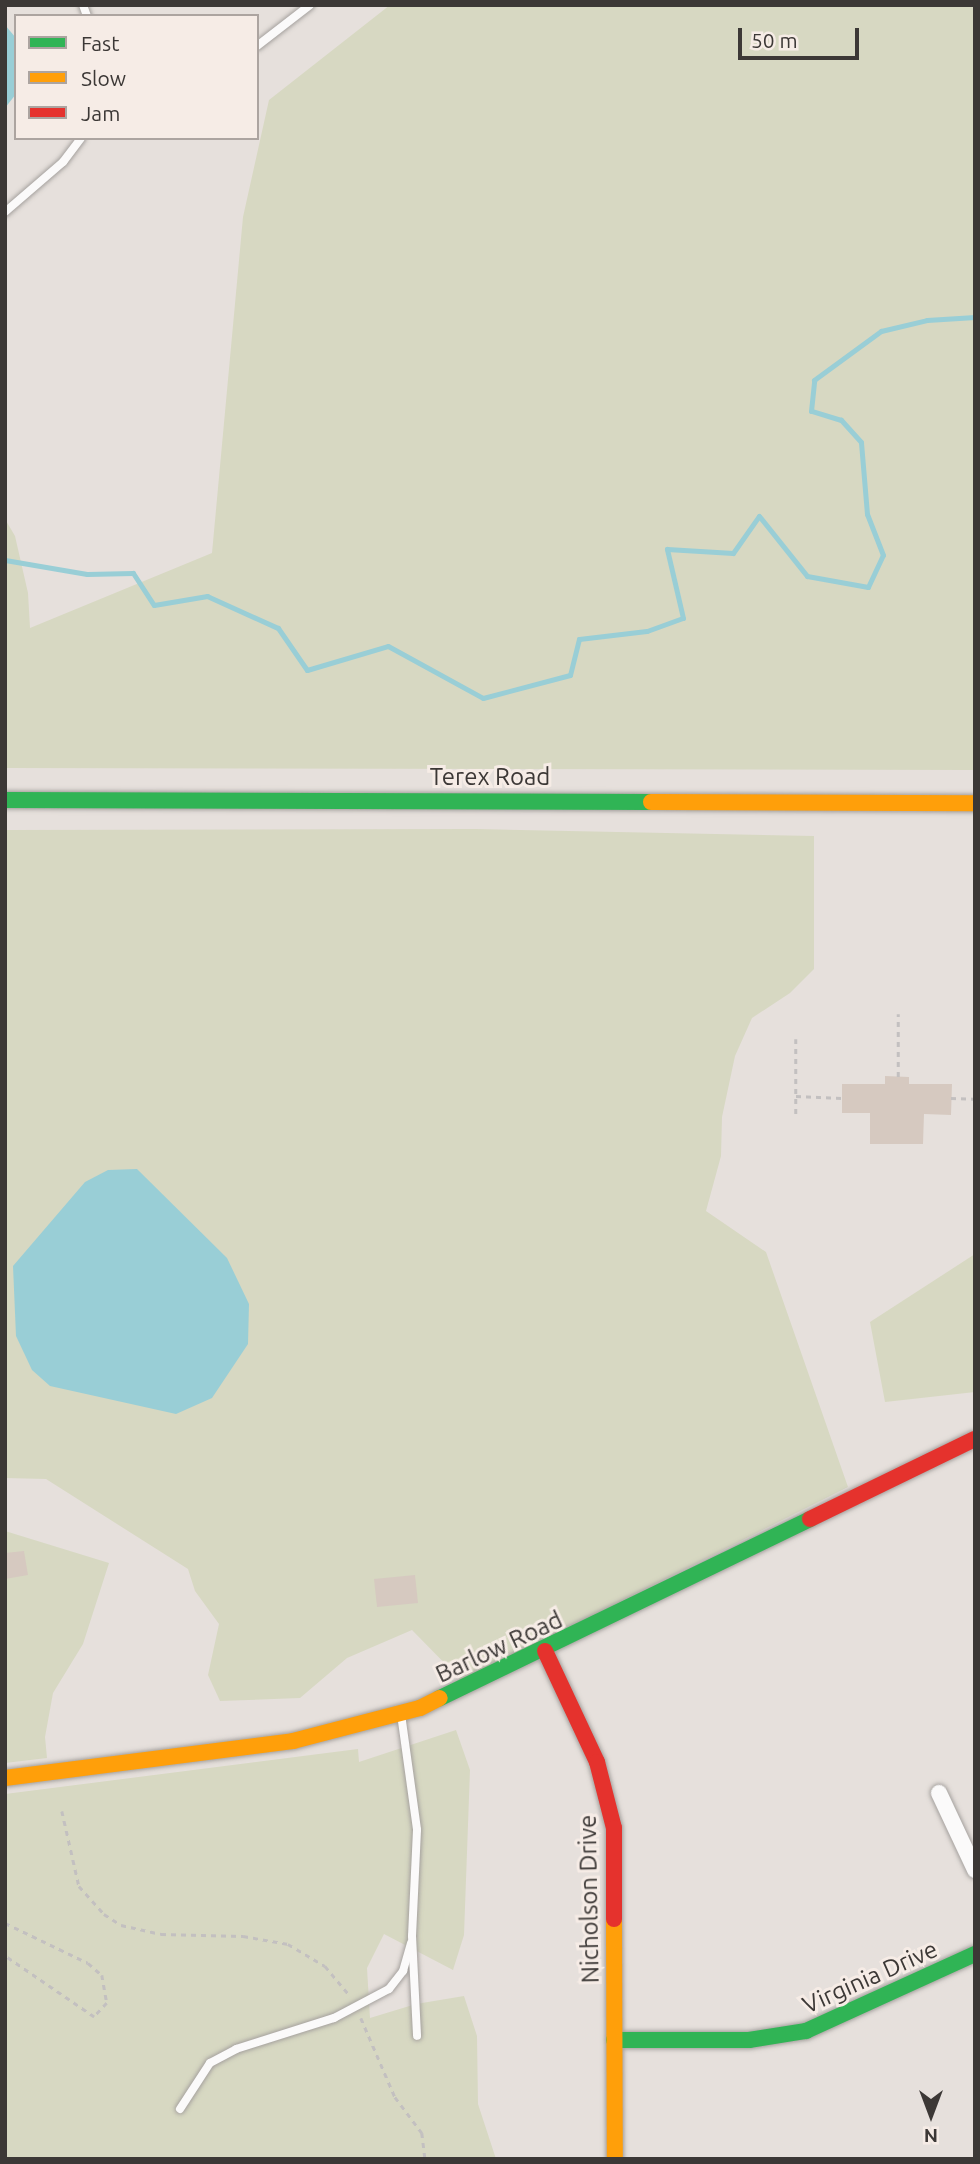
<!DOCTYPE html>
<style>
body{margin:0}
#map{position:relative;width:980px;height:2164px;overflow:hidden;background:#e6e0dc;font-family:Ubuntu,sans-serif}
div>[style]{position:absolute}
.green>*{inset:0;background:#d7d8c2}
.water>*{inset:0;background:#99ced6}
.stream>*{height:5px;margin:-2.5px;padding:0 2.5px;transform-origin:2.5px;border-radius:2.5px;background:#99ced6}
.building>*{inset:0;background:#d6c9c0}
.path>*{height:2.5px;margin-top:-1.25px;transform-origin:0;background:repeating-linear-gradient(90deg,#c3c0c0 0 5px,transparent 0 10px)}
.roads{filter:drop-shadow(0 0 2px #a5a19e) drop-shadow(0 0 2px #a5a19e)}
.lane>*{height:8px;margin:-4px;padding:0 4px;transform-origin:4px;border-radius:4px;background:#fbfafa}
.street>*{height:16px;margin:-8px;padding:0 8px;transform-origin:8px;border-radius:8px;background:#fbfafa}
.fast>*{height:16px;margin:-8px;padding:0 8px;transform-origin:8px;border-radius:8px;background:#30b455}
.slow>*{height:16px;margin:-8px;padding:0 8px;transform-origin:8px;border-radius:8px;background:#ff9f0a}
.jam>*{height:16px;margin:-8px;padding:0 8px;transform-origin:8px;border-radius:8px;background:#e5322d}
span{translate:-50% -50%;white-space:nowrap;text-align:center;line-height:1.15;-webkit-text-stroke:6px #f6ece6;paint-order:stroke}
.street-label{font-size:24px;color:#3c3836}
.frame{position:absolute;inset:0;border:7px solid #3c3836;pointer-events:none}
.legend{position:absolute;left:14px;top:14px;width:245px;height:126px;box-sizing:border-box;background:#f6ece6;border:2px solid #aca4a0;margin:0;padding:9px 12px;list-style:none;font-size:21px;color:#3c3836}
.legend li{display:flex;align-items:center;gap:14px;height:35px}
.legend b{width:35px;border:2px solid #aca4a0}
.north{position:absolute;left:896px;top:2080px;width:70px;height:70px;-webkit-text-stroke:5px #f6ece6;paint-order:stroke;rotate:180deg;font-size:19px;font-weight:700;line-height:28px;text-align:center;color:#3c3836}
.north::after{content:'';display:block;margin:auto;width:24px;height:32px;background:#3c3836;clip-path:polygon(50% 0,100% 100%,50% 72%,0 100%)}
.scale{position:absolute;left:738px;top:28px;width:121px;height:32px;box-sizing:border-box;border:4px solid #3c3836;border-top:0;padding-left:9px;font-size:21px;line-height:24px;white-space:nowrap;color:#3c3836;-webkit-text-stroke:5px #f6ece6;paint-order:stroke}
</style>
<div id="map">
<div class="green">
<div style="clip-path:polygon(390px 5px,975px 5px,975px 770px,5px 768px,5px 519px,15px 536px,28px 593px,30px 628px,212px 553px,243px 217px,269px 100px)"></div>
<div style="clip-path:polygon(476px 829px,814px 836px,814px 969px,790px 993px,752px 1018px,735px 1056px,722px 1117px,721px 1156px,706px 1211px,766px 1252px,848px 1487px,462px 1681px,412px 1630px,347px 1658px,300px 1698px,220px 1701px,208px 1675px,219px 1624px,195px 1591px,188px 1569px,46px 1479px,5px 1478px,5px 830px)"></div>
<div style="clip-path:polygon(975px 1254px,975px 1392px,885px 1402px,870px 1322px)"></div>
<div style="clip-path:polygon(5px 1531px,109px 1563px,83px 1644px,53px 1693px,45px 1737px,47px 1758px,5px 1763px)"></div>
<div style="clip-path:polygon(456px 1730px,470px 1770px,464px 1935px,453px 1970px,384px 1934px,367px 1968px,370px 2018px,416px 2004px,464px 1996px,477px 2036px,478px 2104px,496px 2159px,5px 2159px,5px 1794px,358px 1749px,359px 1762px)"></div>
</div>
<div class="water">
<div style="clip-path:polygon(5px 25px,16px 38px,16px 94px,5px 108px)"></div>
<div style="clip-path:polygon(137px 1169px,227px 1258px,249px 1304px,248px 1344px,212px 1398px,176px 1414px,50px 1386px,32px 1370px,16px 1336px,13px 1266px,85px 1182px,108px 1170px)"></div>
</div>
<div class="stream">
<div style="left:5px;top:560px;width:83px;rotate:9.7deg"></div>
<div style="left:87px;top:574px;width:46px;rotate:-1.2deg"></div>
<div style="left:133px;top:573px;width:38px;rotate:57deg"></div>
<div style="left:154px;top:605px;width:54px;rotate:-9.6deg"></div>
<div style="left:207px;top:596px;width:78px;rotate:24.3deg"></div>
<div style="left:278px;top:628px;width:51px;rotate:55.4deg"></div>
<div style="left:307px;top:670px;width:84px;rotate:-16.5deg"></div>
<div style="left:388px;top:646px;width:108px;rotate:28.7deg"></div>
<div style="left:483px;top:698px;width:90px;rotate:-14.8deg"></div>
<div style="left:570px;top:675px;width:37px;rotate:-76deg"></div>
<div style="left:579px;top:639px;width:68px;rotate:-6.7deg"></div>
<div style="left:647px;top:631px;width:38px;rotate:-20deg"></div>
<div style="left:683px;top:618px;width:71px;rotate:-103.1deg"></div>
<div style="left:667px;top:549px;width:66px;rotate:3.5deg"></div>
<div style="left:733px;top:553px;width:45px;rotate:-54.9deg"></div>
<div style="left:759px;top:516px;width:77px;rotate:51.3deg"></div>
<div style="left:807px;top:576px;width:62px;rotate:10.2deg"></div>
<div style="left:868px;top:587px;width:35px;rotate:-65deg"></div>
<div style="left:883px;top:555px;width:44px;rotate:-111.3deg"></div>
<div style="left:867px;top:514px;width:72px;rotate:-94.8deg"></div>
<div style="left:861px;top:442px;width:30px;rotate:-132deg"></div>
<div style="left:841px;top:420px;width:31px;rotate:-163deg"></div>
<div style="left:811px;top:411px;width:31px;rotate:-84deg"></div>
<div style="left:814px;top:380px;width:83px;rotate:-36.2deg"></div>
<div style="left:881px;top:331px;width:47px;rotate:-13.4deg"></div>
<div style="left:927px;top:320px;width:48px;rotate:-3.6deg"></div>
</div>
<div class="building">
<div style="clip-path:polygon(885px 1076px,909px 1077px,909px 1084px,952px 1084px,951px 1115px,924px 1114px,923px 1144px,870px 1144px,870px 1113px,842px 1113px,842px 1084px,885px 1084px)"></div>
<div style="clip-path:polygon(24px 1551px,28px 1575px,5px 1579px,5px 1553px)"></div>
<div style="clip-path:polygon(415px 1575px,418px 1603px,377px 1607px,374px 1579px)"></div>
</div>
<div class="path">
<div style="left:796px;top:1039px;width:75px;rotate:90deg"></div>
<div style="left:898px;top:1077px;width:63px;rotate:-90deg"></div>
<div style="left:796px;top:1096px;width:46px;rotate:2.5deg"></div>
<div style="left:951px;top:1098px;width:24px;rotate:2deg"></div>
<div style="left:62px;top:1811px;width:77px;rotate:77.2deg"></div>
<div style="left:79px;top:1886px;width:38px;rotate:48deg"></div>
<div style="left:104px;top:1914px;width:20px;rotate:33deg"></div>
<div style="left:121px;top:1925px;width:41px;rotate:12.7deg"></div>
<div style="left:161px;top:1934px;width:82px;rotate:1.4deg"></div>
<div style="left:243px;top:1936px;width:46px;rotate:10.1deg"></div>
<div style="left:288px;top:1944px;width:43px;rotate:30.7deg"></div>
<div style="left:325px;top:1966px;width:39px;rotate:50deg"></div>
<div style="left:5px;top:1923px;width:92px;rotate:25.7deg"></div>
<div style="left:88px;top:1963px;width:18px;rotate:41deg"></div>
<div style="left:102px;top:1975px;width:28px;rotate:80deg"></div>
<div style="left:107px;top:2003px;width:19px;rotate:133deg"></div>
<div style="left:94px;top:2017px;width:108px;rotate:-145.6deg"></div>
<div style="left:361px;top:2018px;width:86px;rotate:66.7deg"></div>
<div style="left:395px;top:2097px;width:45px;rotate:53.1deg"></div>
<div style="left:422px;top:2133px;width:26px;rotate:83deg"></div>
</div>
<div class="roads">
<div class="lane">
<div style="left:83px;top:5px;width:12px;rotate:70deg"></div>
<div style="left:257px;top:46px;width:67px;rotate:-37.7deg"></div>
<div style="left:5px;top:212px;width:77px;rotate:-40.8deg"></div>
<div style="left:63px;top:162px;width:30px;rotate:-53deg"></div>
<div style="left:401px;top:1714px;width:117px;rotate:82.1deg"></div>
<div style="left:417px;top:1830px;width:106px;rotate:92.7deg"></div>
<div style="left:412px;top:1936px;width:100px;rotate:87.1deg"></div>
<div style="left:180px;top:2109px;width:55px;rotate:-56.9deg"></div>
<div style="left:210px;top:2063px;width:30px;rotate:-28deg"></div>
<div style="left:236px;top:2049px;width:103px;rotate:-17.6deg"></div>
<div style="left:334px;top:2018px;width:62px;rotate:-27.8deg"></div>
<div style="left:389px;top:1989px;width:23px;rotate:-52deg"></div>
<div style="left:403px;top:1971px;width:29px;rotate:-74deg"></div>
</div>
<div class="street">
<div style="left:939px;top:1793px;width:85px;rotate:64.9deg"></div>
</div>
<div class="fast">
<div style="left:5px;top:800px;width:646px;rotate:0.18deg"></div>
<div style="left:440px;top:1698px;width:411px;rotate:-25.8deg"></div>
<div style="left:614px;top:2040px;width:135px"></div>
<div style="left:749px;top:2040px;width:58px;rotate:-9deg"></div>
<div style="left:806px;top:2031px;width:186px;rotate:-24.5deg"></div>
</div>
<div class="slow">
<div style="left:651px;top:802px;width:324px;rotate:0.2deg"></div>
<div style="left:5px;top:1778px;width:290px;rotate:-7.3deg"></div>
<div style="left:293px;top:1741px;width:131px;rotate:-14.6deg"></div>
<div style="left:420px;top:1708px;width:22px;rotate:-27deg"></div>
<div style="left:614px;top:1919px;width:240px;rotate:89.8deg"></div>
</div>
<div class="jam">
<div style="left:810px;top:1519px;width:183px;rotate:-25.9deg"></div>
<div style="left:545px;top:1651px;width:123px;rotate:64.9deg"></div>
<div style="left:597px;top:1762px;width:68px;rotate:75.6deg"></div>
<div style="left:614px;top:1828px;width:91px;rotate:90deg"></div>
</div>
</div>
<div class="street-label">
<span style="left:490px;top:777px">Terex Road</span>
<span style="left:499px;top:1647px;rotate:-25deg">Barlow Road</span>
<span style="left:589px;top:1899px;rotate:-91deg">Nicholson Drive</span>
<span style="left:870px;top:1977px;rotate:-24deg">Virginia Drive</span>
</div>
<div class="frame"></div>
<ul class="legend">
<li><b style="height:9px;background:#30b455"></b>Fast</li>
<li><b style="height:9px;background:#ff9f0a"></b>Slow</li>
<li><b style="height:9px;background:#e5322d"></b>Jam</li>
</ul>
<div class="north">N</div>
<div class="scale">50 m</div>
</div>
